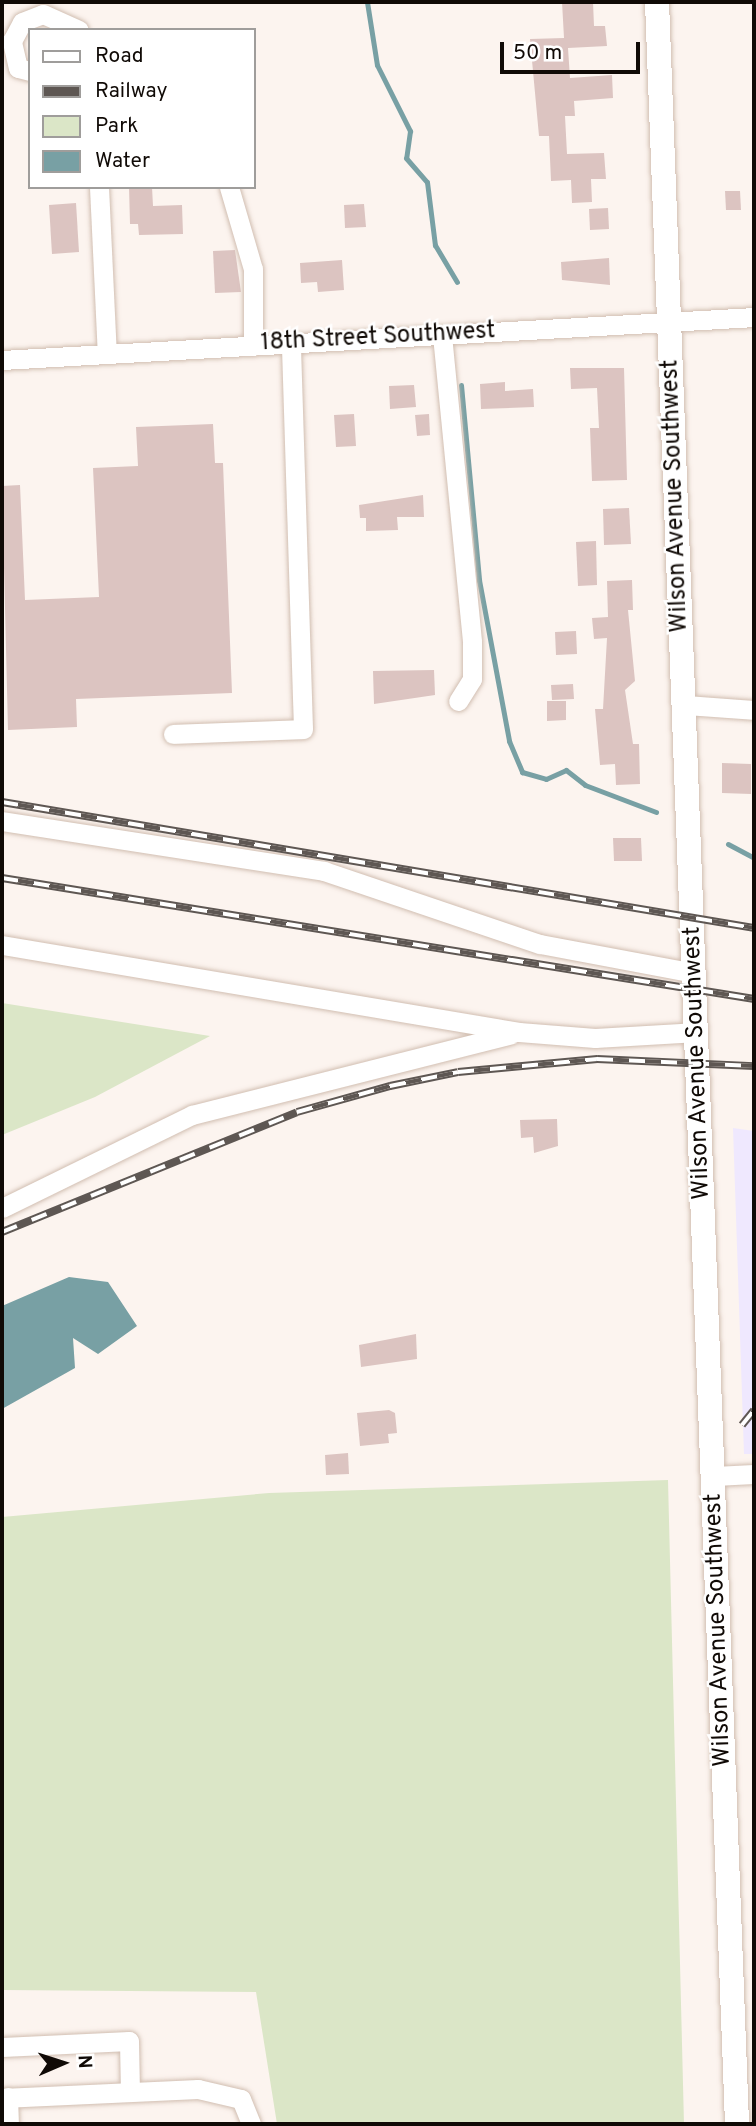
<!DOCTYPE html>
<style>
body{margin:0}
#map{position:relative;width:756px;height:2126px;overflow:hidden;background:#fcf4ef;font-family:Overpass,sans-serif}
div>[style]{position:absolute}
.industrial>*{inset:0;background:#efe8fe}
.green>*{inset:0;background:#dbe6c7}
.water>*{inset:0;background:#78a0a4}
.stream>*{height:5px;margin:-2.5px;padding:0 2.5px;transform-origin:2.5px;border-radius:2.5px;background:#78a0a4}
.building>*{inset:0;background:#dcc4c1}
.roads{filter:drop-shadow(0 0 2px #d1beb1) drop-shadow(0 0 2px #d1beb1)}
.minor>*{height:19px;margin:-9.5px;padding:0 9.5px;transform-origin:9.5px;border-radius:9.5px;background:#fff}
.major>*{height:24px;margin:-12px;padding:0 12px;transform-origin:12px;border-radius:12px;background:#fff}
.rail>*{height:8px;margin-top:-4px;transform-origin:0;background:repeating-linear-gradient(90deg,#fff 0 16px,#5e5753 0 32px);box-sizing:border-box;border-block:2px solid #5e5753}
span{translate:-50% -50%;white-space:nowrap;text-align:center;line-height:1.15;-webkit-text-stroke:5px #fff;paint-order:stroke}
.street-label{font-size:24px;color:#100a06}
.frame{position:absolute;inset:0;border:4px solid #100a06;pointer-events:none}
.legend{position:absolute;left:28px;top:28px;width:228px;height:161px;box-sizing:border-box;background:#fff;border:2px solid #9f9d9b;margin:0;padding:9px 12px;list-style:none;font-size:21px;color:#100a06}
.legend li{display:flex;align-items:center;gap:14px;height:35px}
.legend b{width:35px;border:2px solid #9f9d9b}
.north{position:absolute;left:28px;top:2028px;width:70px;height:70px;-webkit-text-stroke:5px #fff;paint-order:stroke;rotate:87deg;font-size:19px;font-weight:700;line-height:28px;text-align:center;color:#100a06}
.north::after{content:'';display:block;margin:auto;width:24px;height:32px;background:#100a06;clip-path:polygon(50% 0,100% 100%,50% 72%,0 100%)}
.scale{position:absolute;left:500px;top:42px;width:140px;height:32px;box-sizing:border-box;border:4px solid #100a06;border-top:0;padding-left:9px;font-size:21px;line-height:24px;white-space:nowrap;color:#100a06;-webkit-text-stroke:5px #fff;paint-order:stroke}
</style>
<div id="map">
<div class="industrial">
<div style="clip-path:polygon(733px 1128px,754px 1131px,754px 1454px,744px 1454px)"></div>
</div>
<div class="green">
<div style="clip-path:polygon(2px 1003px,210px 1036px,95px 1097px,2px 1135px)"></div>
<div style="clip-path:polygon(668px 1480px,684px 2124px,277px 2124px,256px 1992px,2px 1990px,2px 1517px,269px 1493px)"></div>
</div>
<div class="water">
<div style="clip-path:polygon(69px 1277px,108px 1282px,137px 1326px,98px 1354px,73px 1338px,75px 1368px,2px 1409px,2px 1306px)"></div>
</div>
<div class="stream">
<div style="left:367px;top:2px;width:64px;rotate:81deg"></div>
<div style="left:377px;top:65px;width:74px;rotate:63.4deg"></div>
<div style="left:410px;top:131px;width:27px;rotate:98deg"></div>
<div style="left:406px;top:158px;width:32px;rotate:49deg"></div>
<div style="left:427px;top:182px;width:64px;rotate:82.8deg"></div>
<div style="left:435px;top:245px;width:43px;rotate:59.3deg"></div>
<div style="left:461px;top:385px;width:196px;rotate:84.7deg"></div>
<div style="left:479px;top:580px;width:164px;rotate:79.4deg"></div>
<div style="left:509px;top:741px;width:34px;rotate:67deg"></div>
<div style="left:522px;top:772px;width:25px;rotate:16deg"></div>
<div style="left:546px;top:779px;width:22px;rotate:-24deg"></div>
<div style="left:566px;top:770px;width:24px;rotate:38deg"></div>
<div style="left:585px;top:785px;width:76px;rotate:20.8deg"></div>
<div style="left:728px;top:844px;width:30px;rotate:28deg"></div>
</div>
<div class="building">
<div style="clip-path:polygon(562px 2px,593px 2px,594px 26px,605px 26px,607px 46px,568px 48px,570px 78px,612px 75px,613px 98px,574px 101px,575px 116px,565px 116px,567px 154px,604px 153px,606px 179px,591px 179px,592px 202px,572px 203px,571px 180px,551px 181px,549px 136px,539px 136px,530px 39px,564px 38px)"></div>
<div style="clip-path:polygon(129px 187px,152px 187px,153px 206px,182px 205px,183px 234px,139px 235px,138px 224px,130px 224px)"></div>
<div style="clip-path:polygon(725px 191px,740px 191px,741px 210px,726px 210px)"></div>
<div style="clip-path:polygon(76px 203px,79px 252px,52px 254px,49px 205px)"></div>
<div style="clip-path:polygon(364px 204px,366px 227px,345px 228px,344px 205px)"></div>
<div style="clip-path:polygon(608px 208px,609px 229px,590px 230px,589px 209px)"></div>
<div style="clip-path:polygon(235px 250px,241px 292px,215px 293px,213px 251px)"></div>
<div style="clip-path:polygon(609px 258px,610px 285px,562px 280px,561px 262px)"></div>
<div style="clip-path:polygon(342px 260px,344px 290px,318px 292px,317px 282px,301px 283px,300px 263px)"></div>
<div style="clip-path:polygon(570px 368px,624px 368px,627px 480px,592px 481px,590px 428px,599px 428px,597px 388px,571px 389px)"></div>
<div style="clip-path:polygon(505px 382px,505px 391px,533px 389px,534px 407px,481px 409px,480px 384px)"></div>
<div style="clip-path:polygon(414px 385px,416px 407px,390px 409px,389px 386px)"></div>
<div style="clip-path:polygon(354px 414px,356px 446px,336px 447px,334px 415px)"></div>
<div style="clip-path:polygon(429px 414px,430px 435px,417px 436px,415px 415px)"></div>
<div style="clip-path:polygon(213px 424px,215px 463px,223px 463px,232px 693px,76px 699px,77px 727px,8px 730px,2px 486px,20px 485px,25px 600px,99px 597px,93px 468px,138px 466px,136px 427px)"></div>
<div style="clip-path:polygon(423px 495px,424px 517px,397px 517px,398px 530px,366px 531px,366px 518px,360px 518px,359px 505px)"></div>
<div style="clip-path:polygon(629px 508px,631px 544px,604px 545px,603px 509px)"></div>
<div style="clip-path:polygon(596px 541px,597px 585px,578px 586px,576px 542px)"></div>
<div style="clip-path:polygon(632px 580px,633px 610px,628px 610px,635px 681px,625px 690px,633px 744px,639px 744px,640px 784px,616px 785px,615px 764px,600px 765px,595px 709px,603px 709px,607px 638px,594px 639px,592px 618px,608px 617px,607px 581px)"></div>
<div style="clip-path:polygon(576px 631px,577px 654px,556px 655px,555px 632px)"></div>
<div style="clip-path:polygon(434px 670px,435px 695px,374px 704px,373px 671px)"></div>
<div style="clip-path:polygon(573px 684px,574px 699px,552px 700px,551px 685px)"></div>
<div style="clip-path:polygon(547px 701px,566px 701px,566px 720px,547px 721px)"></div>
<div style="clip-path:polygon(722px 763px,751px 764px,751px 794px,722px 793px)"></div>
<div style="clip-path:polygon(613px 838px,641px 838px,642px 861px,614px 861px)"></div>
<div style="clip-path:polygon(557px 1119px,558px 1146px,534px 1153px,533px 1137px,521px 1138px,520px 1120px)"></div>
<div style="clip-path:polygon(416px 1334px,417px 1359px,361px 1367px,359px 1345px)"></div>
<div style="clip-path:polygon(389px 1410px,395px 1413px,397px 1433px,388px 1434px,389px 1443px,360px 1446px,357px 1413px)"></div>
<div style="clip-path:polygon(348px 1453px,349px 1474px,326px 1475px,325px 1455px)"></div>
</div>
<div class="roads">
<div class="minor">
<div style="left:30px;top:71px;width:12px;rotate:-166deg"></div>
<div style="left:18px;top:68px;width:28px;rotate:-103deg"></div>
<div style="left:12px;top:41px;width:21px;rotate:-62deg"></div>
<div style="left:22px;top:22px;width:22px;rotate:-21deg"></div>
<div style="left:43px;top:14px;width:39px;rotate:24deg"></div>
<div style="left:99px;top:187px;width:167px;rotate:87.3deg"></div>
<div style="left:229px;top:187px;width:85px;rotate:73.7deg"></div>
<div style="left:253px;top:269px;width:77px;rotate:90deg"></div>
<div style="left:442px;top:335px;width:308px;rotate:84.4deg"></div>
<div style="left:472px;top:642px;width:37px;rotate:90deg"></div>
<div style="left:472px;top:679px;width:26px;rotate:122deg"></div>
<div style="left:2px;top:360px;width:753px;rotate:-3.27deg"></div>
<div style="left:685px;top:705px;width:69px;rotate:4.1deg"></div>
<div style="left:173px;top:734px;width:130px;rotate:-2.2deg"></div>
<div style="left:303px;top:729px;width:386px;rotate:-91.8deg"></div>
<div style="left:2px;top:821px;width:326px;rotate:8.8deg"></div>
<div style="left:324px;top:871px;width:228px;rotate:18.7deg"></div>
<div style="left:540px;top:944px;width:158px;rotate:10.6deg"></div>
<div style="left:2px;top:945px;width:524px;rotate:9.55deg"></div>
<div style="left:519px;top:1032px;width:76px;rotate:4.5deg"></div>
<div style="left:595px;top:1038px;width:103px;rotate:-3.3deg"></div>
<div style="left:2px;top:1208px;width:212px;rotate:-26.1deg"></div>
<div style="left:192px;top:1115px;width:329px;rotate:-14.2deg"></div>
<div style="left:714px;top:1476px;width:40px;rotate:-2.9deg"></div>
<div style="left:2px;top:2047px;width:127px;rotate:-2.7deg"></div>
<div style="left:129px;top:2041px;width:51px;rotate:88.9deg"></div>
<div style="left:8px;top:2097px;width:27px;rotate:88deg"></div>
<div style="left:2px;top:2098px;width:196px;rotate:-2.6deg"></div>
<div style="left:198px;top:2089px;width:44px;rotate:13.1deg"></div>
<div style="left:241px;top:2099px;width:27px;rotate:68deg"></div>
</div>
<div class="major">
<div style="left:657px;top:2px;width:2124px;rotate:87.84deg"></div>
</div>
</div>
<div class="rail">
<div style="left:2px;top:802px;width:762px;rotate:9.51deg"></div>
<div style="left:2px;top:878px;width:762px;rotate:9.14deg"></div>
<div style="left:2px;top:1232px;width:318px;rotate:-22.1deg"></div>
<div style="left:297px;top:1112px;width:97px;rotate:-15.6deg"></div>
<div style="left:390px;top:1086px;width:69px;rotate:-11.6deg"></div>
<div style="left:458px;top:1072px;width:140px;rotate:-5.3deg"></div>
<div style="left:597px;top:1059px;width:157px;rotate:2.6deg"></div>
<div style="left:742px;top:1425px;width:19px;rotate:-51deg"></div>
</div>
<div class="street-label">
<span style="left:378px;top:338px;rotate:-3deg">18th Street Southwest</span>
<span style="left:676px;top:496px;rotate:-92deg">Wilson Avenue Southwest</span>
<span style="left:698px;top:1063px;rotate:-92deg">Wilson Avenue Southwest</span>
<span style="left:719px;top:1630px;rotate:-92deg">Wilson Avenue Southwest</span>
</div>
<div class="frame"></div>
<ul class="legend">
<li><b style="height:9px;background:#fff"></b>Road</li>
<li><b style="height:9px;background:#5e5753"></b>Railway</li>
<li><b style="height:19px;background:#dbe6c7"></b>Park</li>
<li><b style="height:19px;background:#78a0a4"></b>Water</li>
</ul>
<div class="north">N</div>
<div class="scale">50 m</div>
</div>
